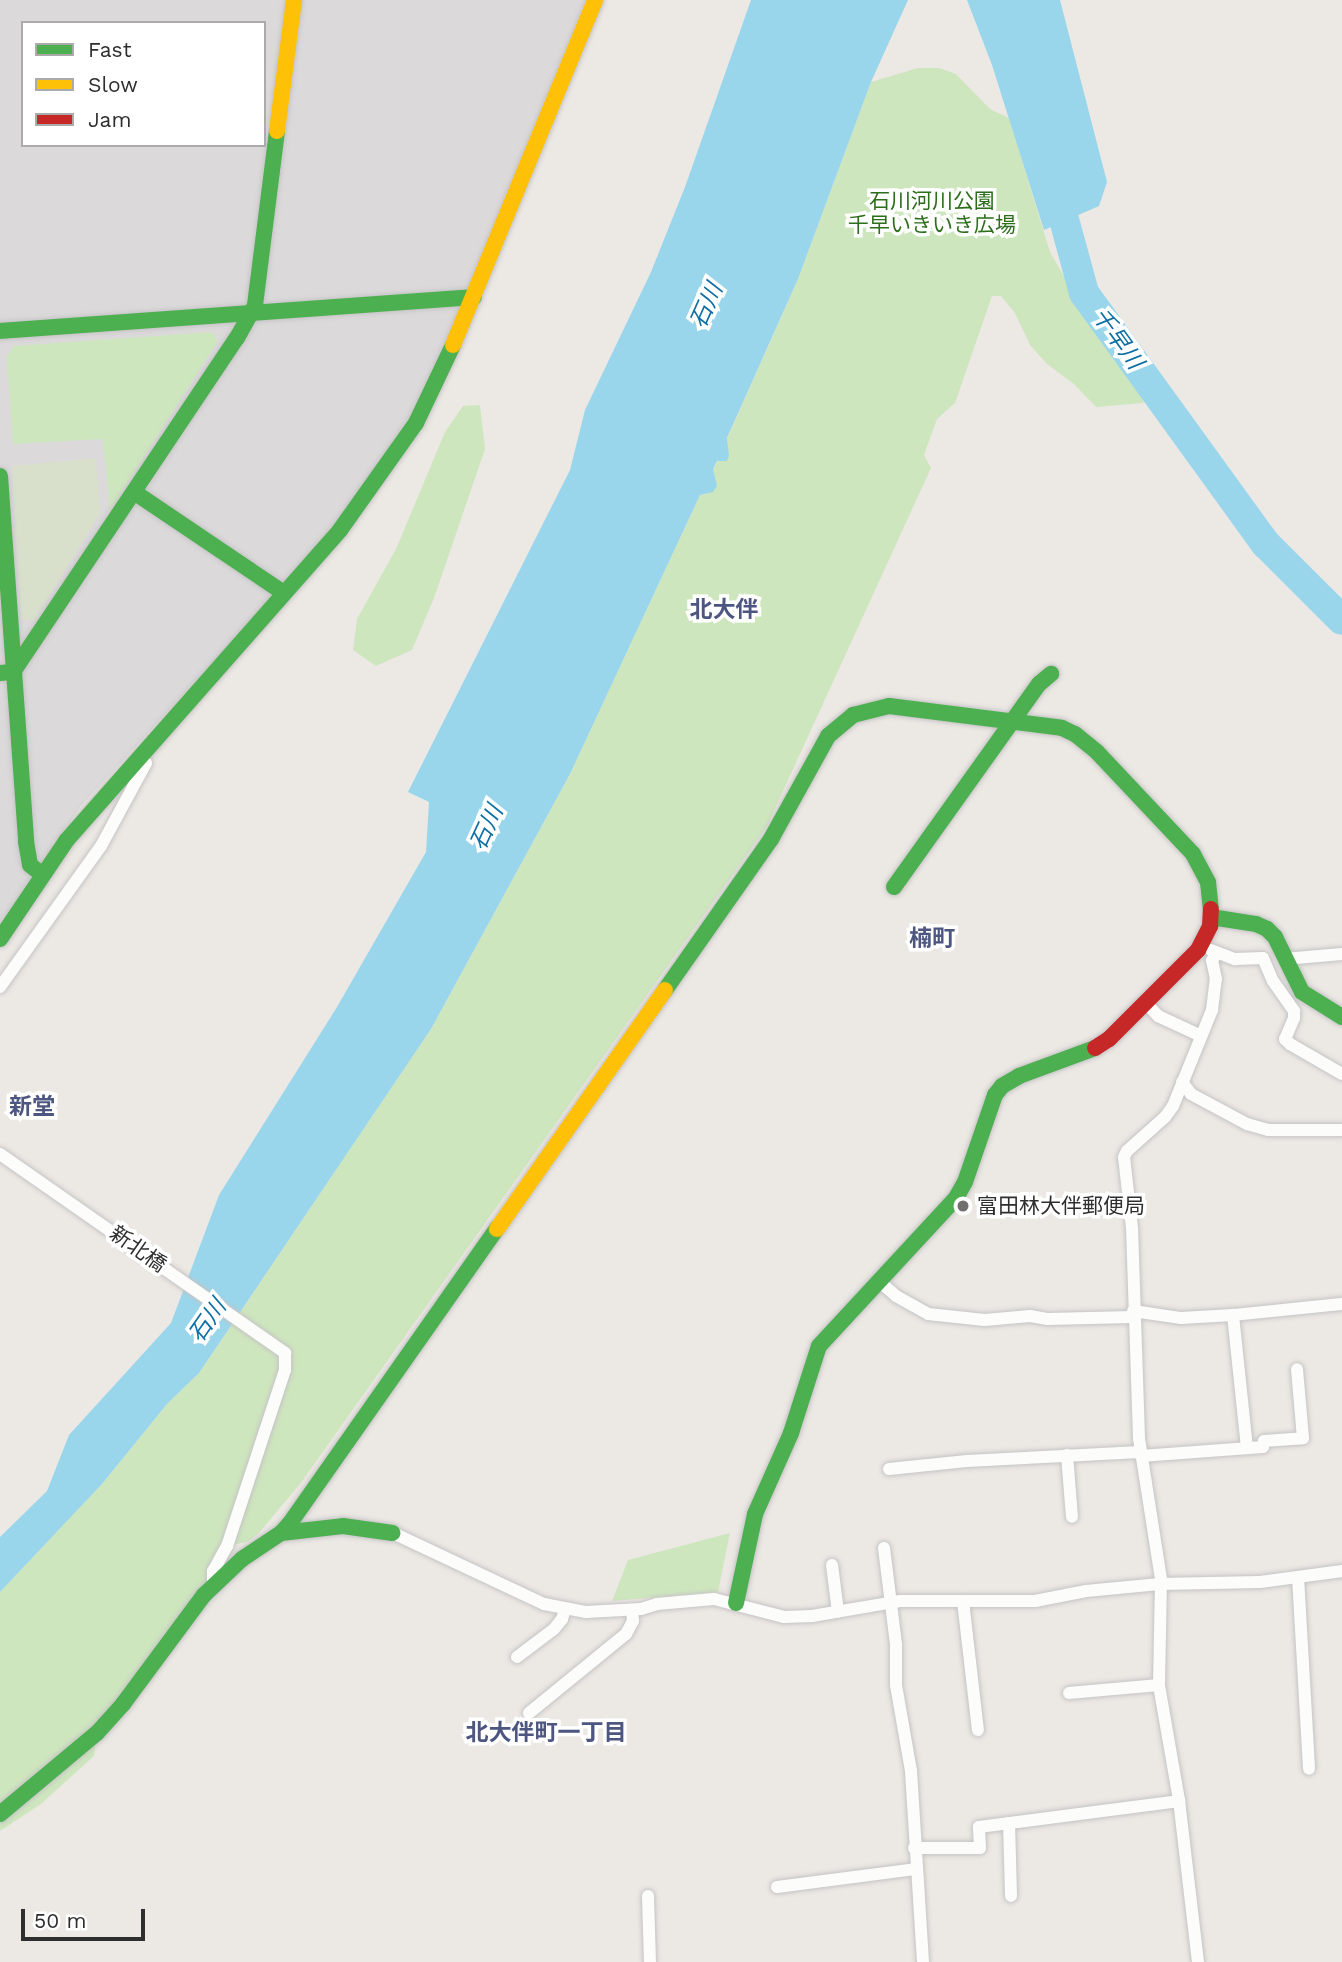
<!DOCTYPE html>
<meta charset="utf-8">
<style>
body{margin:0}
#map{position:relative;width:1342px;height:1962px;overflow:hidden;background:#ece8e4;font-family:"Work Sans","Noto Sans JP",sans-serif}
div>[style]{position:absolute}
.industrial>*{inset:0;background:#dcd9db}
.green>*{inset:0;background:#cee6be}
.cemetery>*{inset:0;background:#d8e0cc}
.water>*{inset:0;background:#99d6ec}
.river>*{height:30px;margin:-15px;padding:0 15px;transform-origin:15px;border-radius:15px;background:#99d6ec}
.roads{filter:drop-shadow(0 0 2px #c5c4c5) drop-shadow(0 0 2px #c5c4c5)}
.street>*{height:12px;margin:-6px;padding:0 6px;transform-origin:6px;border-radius:6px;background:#fcfcfb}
.fast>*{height:16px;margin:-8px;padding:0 8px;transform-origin:8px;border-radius:8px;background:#4caf50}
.slow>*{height:16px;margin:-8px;padding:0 8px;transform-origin:8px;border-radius:8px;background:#ffc107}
.jam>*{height:16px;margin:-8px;padding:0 8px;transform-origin:8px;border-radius:8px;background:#c62828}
.dots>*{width:19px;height:19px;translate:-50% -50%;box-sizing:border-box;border:4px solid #fff;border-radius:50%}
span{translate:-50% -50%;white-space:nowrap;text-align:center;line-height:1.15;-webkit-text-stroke:7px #fff;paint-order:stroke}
.park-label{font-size:21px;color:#2c6e1b}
.poi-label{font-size:21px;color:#2e2e2e}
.left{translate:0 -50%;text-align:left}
.street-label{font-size:21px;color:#2e2e2e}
.water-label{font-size:23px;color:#0d6fa3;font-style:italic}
.neighbourhood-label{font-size:23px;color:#4d5680;font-weight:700}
.legend{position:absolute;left:21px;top:21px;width:245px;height:126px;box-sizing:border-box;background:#fff;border:2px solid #ababab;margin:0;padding:9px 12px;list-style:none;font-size:21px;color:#2e2e2e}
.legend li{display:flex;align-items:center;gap:14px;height:35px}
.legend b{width:35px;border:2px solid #ababab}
.scale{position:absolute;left:21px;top:1909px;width:124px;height:32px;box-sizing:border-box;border:4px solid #2e2e2e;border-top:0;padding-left:9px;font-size:21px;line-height:24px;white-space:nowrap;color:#2e2e2e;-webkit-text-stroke:5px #fff;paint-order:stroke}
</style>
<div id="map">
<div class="industrial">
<div style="clip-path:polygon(evenodd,0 0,586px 0,426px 392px,341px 522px,81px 806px,0 923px,0 0,23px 23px,264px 23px,264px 145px,23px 145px,23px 23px)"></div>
</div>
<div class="green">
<div style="clip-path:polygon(918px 68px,939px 68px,956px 74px,990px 109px,1009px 118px,1050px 252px,1098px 335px,1144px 397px,1143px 403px,1096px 407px,1074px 384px,1047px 364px,1030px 345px,1015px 313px,1001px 296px,992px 296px,955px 403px,937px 419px,924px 455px,931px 468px,767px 826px,300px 1484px,258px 1534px,247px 1542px,227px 1546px,211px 1579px,97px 1732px,94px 1756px,41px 1804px,0 1831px,0 1592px,102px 1484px,167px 1404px,199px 1373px,431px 1029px,570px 774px,700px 495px,707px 494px,713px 469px,728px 443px,727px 439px,798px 279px,871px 82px)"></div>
<div style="clip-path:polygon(212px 332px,218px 341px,110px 510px,103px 439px,13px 444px,7px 357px,14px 346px)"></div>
<div style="clip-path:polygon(480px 405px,485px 449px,434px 598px,412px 650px,376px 666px,353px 650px,357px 619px,396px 549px,445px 432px,463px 406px)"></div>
<div style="clip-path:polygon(730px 1533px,718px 1592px,612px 1601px,628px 1560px)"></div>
</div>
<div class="cemetery">
<div style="clip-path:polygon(96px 458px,100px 513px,34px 621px,21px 619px,12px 466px)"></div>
</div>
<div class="water">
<div style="clip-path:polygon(751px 0,908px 0,871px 82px,798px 279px,727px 438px,729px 456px,727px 461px,717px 461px,713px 469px,717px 486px,713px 492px,700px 495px,570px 774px,431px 1029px,199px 1373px,167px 1404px,102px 1484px,0 1592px,0 1537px,47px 1491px,69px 1435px,171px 1323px,219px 1195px,337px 1007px,426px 852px,429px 802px,408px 792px,570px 470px,585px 410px,651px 272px,685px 187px)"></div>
<div style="clip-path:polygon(967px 0,1060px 0,1107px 182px,1099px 206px,1044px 230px,992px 65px)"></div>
</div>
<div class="river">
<div style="left:1054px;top:183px;width:114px;rotate:74.7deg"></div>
<div style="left:1084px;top:293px;width:310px;rotate:54.1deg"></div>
<div style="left:1266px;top:544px;width:107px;rotate:45deg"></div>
</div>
<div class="roads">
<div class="street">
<div style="left:1211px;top:950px;width:26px;rotate:21deg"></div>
<div style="left:1235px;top:959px;width:28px;rotate:-2deg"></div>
<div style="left:1263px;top:958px;width:25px;rotate:67deg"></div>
<div style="left:1273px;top:981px;width:37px;rotate:55deg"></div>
<div style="left:1294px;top:1011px;width:7px;rotate:90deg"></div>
<div style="left:1294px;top:1018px;width:23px;rotate:113deg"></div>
<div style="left:1285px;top:1039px;width:7px;rotate:45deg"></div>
<div style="left:1290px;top:1044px;width:60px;rotate:30deg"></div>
<div style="left:1284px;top:959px;width:58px;rotate:-4.9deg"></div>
<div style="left:0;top:987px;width:173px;rotate:-54.4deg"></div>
<div style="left:101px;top:846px;width:94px;rotate:-61.5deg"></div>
<div style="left:146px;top:763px;width:10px;rotate:-135deg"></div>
<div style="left:1146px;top:1003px;width:18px;rotate:47deg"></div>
<div style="left:1158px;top:1016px;width:47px;rotate:24.9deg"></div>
<div style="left:1182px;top:1082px;width:15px;rotate:53deg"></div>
<div style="left:1191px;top:1094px;width:64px;rotate:28.2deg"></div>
<div style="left:1247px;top:1124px;width:22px;rotate:16deg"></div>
<div style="left:1268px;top:1130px;width:74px"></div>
<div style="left:0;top:1154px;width:348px;rotate:34.9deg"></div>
<div style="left:285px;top:1353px;width:17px;rotate:90deg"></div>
<div style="left:285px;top:1370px;width:185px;rotate:108.2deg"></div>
<div style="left:227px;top:1546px;width:29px;rotate:119deg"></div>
<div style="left:213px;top:1571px;width:16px;rotate:90deg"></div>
<div style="left:880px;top:1282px;width:21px;rotate:41deg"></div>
<div style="left:896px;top:1296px;width:37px;rotate:29deg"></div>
<div style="left:928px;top:1314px;width:57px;rotate:6deg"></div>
<div style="left:985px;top:1320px;width:45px;rotate:-5.1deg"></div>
<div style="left:1030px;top:1316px;width:17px;rotate:10deg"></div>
<div style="left:1047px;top:1319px;width:86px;rotate:-1.3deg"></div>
<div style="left:1133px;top:1311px;width:49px;rotate:8.3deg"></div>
<div style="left:1181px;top:1318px;width:52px;rotate:-3.3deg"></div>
<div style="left:1247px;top:1448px;width:134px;rotate:-96deg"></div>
<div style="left:1233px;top:1315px;width:110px;rotate:-5.8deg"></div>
<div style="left:1067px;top:1455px;width:62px;rotate:85.4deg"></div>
<div style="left:1141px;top:1456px;width:122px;rotate:-4.2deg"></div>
<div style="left:1263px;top:1447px;width:6px;rotate:-81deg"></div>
<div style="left:1264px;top:1441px;width:39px;rotate:-4deg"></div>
<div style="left:1303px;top:1438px;width:69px;rotate:-95deg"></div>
<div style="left:889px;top:1469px;width:78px;rotate:-5.9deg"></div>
<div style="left:967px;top:1461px;width:173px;rotate:-3deg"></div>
<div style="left:393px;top:1533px;width:167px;rotate:25.2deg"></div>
<div style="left:544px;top:1604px;width:43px;rotate:10.8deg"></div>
<div style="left:586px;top:1612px;width:55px;rotate:-3.1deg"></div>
<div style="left:641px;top:1609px;width:17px;rotate:-17deg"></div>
<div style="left:657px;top:1604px;width:57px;rotate:-5deg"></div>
<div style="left:714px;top:1599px;width:72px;rotate:14.4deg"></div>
<div style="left:784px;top:1617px;width:28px;rotate:-2deg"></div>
<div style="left:812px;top:1616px;width:89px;rotate:-9.7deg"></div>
<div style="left:900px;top:1601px;width:135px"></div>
<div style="left:1035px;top:1601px;width:52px;rotate:-11.1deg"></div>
<div style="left:1086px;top:1591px;width:74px;rotate:-5.4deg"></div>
<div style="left:1160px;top:1584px;width:100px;rotate:-1.1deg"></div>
<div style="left:1260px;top:1582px;width:83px;rotate:-7.6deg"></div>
<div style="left:884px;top:1548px;width:98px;rotate:82.9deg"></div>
<div style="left:896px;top:1645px;width:40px;rotate:90deg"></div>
<div style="left:896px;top:1685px;width:87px;rotate:80.1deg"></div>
<div style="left:911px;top:1771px;width:191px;rotate:86.4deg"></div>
<div style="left:832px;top:1565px;width:47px;rotate:82.7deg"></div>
<div style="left:1298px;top:1577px;width:192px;rotate:86.7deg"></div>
<div style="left:963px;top:1601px;width:130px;rotate:83.4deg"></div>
<div style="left:517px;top:1657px;width:46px;rotate:-37.1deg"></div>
<div style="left:554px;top:1629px;width:13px;rotate:-51deg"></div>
<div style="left:562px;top:1619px;width:10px;rotate:-73deg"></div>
<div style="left:1069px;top:1693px;width:90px;rotate:-5.1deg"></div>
<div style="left:529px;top:1713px;width:125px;rotate:-39.2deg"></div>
<div style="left:626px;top:1634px;width:15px;rotate:-62deg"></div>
<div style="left:633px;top:1621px;width:11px;rotate:-95deg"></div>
<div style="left:1009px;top:1823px;width:73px;rotate:88.4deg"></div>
<div style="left:914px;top:1848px;width:66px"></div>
<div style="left:980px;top:1848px;width:21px;rotate:-93deg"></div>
<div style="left:979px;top:1827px;width:202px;rotate:-7.4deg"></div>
<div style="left:777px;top:1887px;width:139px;rotate:-7.4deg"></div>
<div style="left:648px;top:1896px;width:66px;rotate:88.3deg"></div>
<div style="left:1198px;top:1962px;width:163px;rotate:-96.7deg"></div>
<div style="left:1179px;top:1800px;width:117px;rotate:-99.9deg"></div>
<div style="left:1159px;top:1685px;width:106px;rotate:-88.9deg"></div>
<div style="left:1161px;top:1579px;width:143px;rotate:-98.9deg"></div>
<div style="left:1139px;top:1438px;width:210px;rotate:-91.9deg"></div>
<div style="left:1132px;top:1228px;width:71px;rotate:-96.4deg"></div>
<div style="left:1124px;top:1157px;width:7px;rotate:-63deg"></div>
<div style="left:1127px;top:1151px;width:51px;rotate:-41.8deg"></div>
<div style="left:1165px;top:1117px;width:14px;rotate:-54deg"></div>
<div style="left:1173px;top:1106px;width:104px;rotate:-67.9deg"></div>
<div style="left:1212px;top:1010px;width:31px;rotate:-83deg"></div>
<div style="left:1216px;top:979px;width:19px;rotate:-102deg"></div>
<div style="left:1212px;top:960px;width:9px;rotate:-54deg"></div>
</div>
<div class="fast">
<div style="left:0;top:331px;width:475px;rotate:-4.1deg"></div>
<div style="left:0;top:476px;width:367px;rotate:85.9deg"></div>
<div style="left:26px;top:842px;width:23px;rotate:80deg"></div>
<div style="left:30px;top:865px;width:16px;rotate:38deg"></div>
<div style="left:134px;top:492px;width:181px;rotate:34deg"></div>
<div style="left:0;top:673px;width:13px;rotate:-4deg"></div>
<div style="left:13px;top:672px;width:402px;rotate:-56.2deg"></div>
<div style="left:237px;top:338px;width:38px;rotate:-61deg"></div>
<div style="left:255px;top:305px;width:175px;rotate:-82.8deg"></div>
<div style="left:894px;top:887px;width:249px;rotate:-54.5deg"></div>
<div style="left:1039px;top:684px;width:16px;rotate:-40deg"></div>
<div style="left:1211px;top:917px;width:46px;rotate:8.8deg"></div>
<div style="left:1256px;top:924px;width:12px;rotate:24deg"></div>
<div style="left:1267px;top:929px;width:11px;rotate:45deg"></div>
<div style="left:1275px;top:937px;width:61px;rotate:63.9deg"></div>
<div style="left:1302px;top:992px;width:47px;rotate:32deg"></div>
<div style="left:0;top:939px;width:118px;rotate:-56deg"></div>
<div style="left:66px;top:841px;width:414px;rotate:-48.6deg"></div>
<div style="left:340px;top:530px;width:131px;rotate:-54.6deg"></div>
<div style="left:416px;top:423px;width:86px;rotate:-64.6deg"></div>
<div style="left:665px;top:990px;width:184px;rotate:-54.9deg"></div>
<div style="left:771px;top:839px;width:118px;rotate:-61deg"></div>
<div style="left:828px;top:736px;width:33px;rotate:-40deg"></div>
<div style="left:853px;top:715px;width:37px;rotate:-14deg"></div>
<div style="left:889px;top:706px;width:174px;rotate:7.2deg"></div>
<div style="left:1062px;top:728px;width:14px;rotate:25deg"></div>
<div style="left:1075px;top:734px;width:28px;rotate:39deg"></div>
<div style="left:1097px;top:752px;width:140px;rotate:46.7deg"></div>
<div style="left:1193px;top:854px;width:32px;rotate:62deg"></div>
<div style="left:1208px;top:882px;width:27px;rotate:84deg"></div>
<div style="left:281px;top:1533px;width:62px;rotate:-6.4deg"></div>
<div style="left:343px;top:1526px;width:50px;rotate:8deg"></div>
<div style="left:736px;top:1603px;width:91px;rotate:-77.9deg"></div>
<div style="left:755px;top:1514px;width:89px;rotate:-66deg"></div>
<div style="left:791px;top:1433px;width:91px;rotate:-72.2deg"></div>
<div style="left:819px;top:1346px;width:202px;rotate:-47.2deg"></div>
<div style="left:956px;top:1198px;width:18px;rotate:-61deg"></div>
<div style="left:965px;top:1182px;width:92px;rotate:-71deg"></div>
<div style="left:995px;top:1095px;width:11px;rotate:-52deg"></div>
<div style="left:1002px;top:1086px;width:20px;rotate:-30deg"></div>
<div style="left:1019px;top:1076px;width:81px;rotate:-20.2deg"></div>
<div style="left:0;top:1814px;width:126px;rotate:-39.9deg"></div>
<div style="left:97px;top:1733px;width:39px;rotate:-48deg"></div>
<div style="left:123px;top:1704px;width:136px;rotate:-53.4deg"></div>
<div style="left:204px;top:1595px;width:52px;rotate:-43.5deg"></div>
<div style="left:242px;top:1559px;width:47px;rotate:-33.7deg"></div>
<div style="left:281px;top:1533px;width:13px;rotate:-48deg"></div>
<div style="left:290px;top:1523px;width:360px;rotate:-54.9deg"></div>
</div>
<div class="slow">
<div style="left:277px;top:131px;width:132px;rotate:-82.6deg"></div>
<div style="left:453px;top:345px;width:373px;rotate:-67.6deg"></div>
<div style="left:497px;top:1229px;width:292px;rotate:-54.9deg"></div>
</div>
<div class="jam">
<div style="left:1095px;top:1048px;width:17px;rotate:-33deg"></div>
<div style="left:1109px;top:1039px;width:126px;rotate:-45deg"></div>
<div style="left:1198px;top:950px;width:27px;rotate:-63deg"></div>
<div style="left:1210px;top:926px;width:17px;rotate:-87deg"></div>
</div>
</div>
<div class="dots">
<div style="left:963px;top:1206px;background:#706f6e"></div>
</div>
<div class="park-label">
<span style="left:932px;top:213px">石川河川公園<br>千早いきいき広場</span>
</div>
<div class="poi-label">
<span class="left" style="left:977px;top:1206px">富田林大伴郵便局</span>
</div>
<div class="street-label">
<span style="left:138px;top:1249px;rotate:35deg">新北橋</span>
</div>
<div class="water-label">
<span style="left:707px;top:306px;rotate:-66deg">石川</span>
<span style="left:1117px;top:339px;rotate:54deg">千早川</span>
<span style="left:487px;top:828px;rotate:-65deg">石川</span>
<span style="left:208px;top:1321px;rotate:-55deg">石川</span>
</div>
<div class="neighbourhood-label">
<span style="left:724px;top:610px">北大伴</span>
<span style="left:932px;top:939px">楠町</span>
<span style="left:32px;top:1107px">新堂</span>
<span style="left:546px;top:1733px">北大伴町一丁目</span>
</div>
<ul class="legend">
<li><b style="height:9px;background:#4caf50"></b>Fast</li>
<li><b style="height:9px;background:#ffc107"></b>Slow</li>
<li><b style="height:9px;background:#c62828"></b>Jam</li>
</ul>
<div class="scale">50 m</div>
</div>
